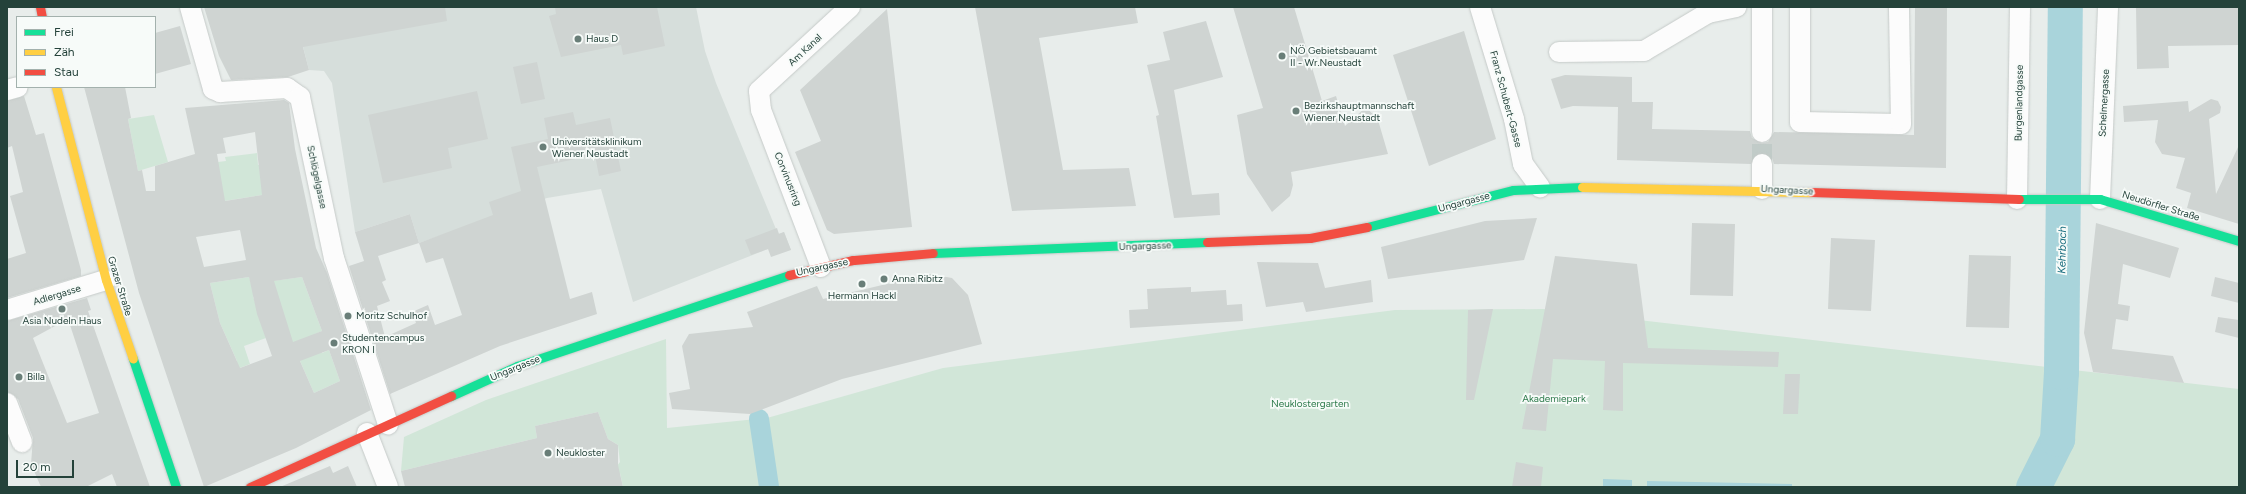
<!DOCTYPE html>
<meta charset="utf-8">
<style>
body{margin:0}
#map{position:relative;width:2246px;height:494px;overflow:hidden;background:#e8edeb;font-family:Figtree,sans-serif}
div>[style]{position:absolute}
.built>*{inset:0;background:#d6dedb}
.green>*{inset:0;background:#d1e6d8}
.water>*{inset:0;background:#a9d4db}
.canal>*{height:20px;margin:-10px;padding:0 10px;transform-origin:10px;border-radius:10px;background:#a9d4db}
.river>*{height:35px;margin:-17.5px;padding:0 17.5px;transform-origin:17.5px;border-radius:17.5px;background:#a9d4db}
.building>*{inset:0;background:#cfd4d2}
.street-tunnel>*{height:20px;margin-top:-10px;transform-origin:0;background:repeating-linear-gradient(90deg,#c1cbc8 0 20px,transparent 0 30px)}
.roads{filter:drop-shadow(0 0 1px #c5cac8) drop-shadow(0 0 1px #c5cac8)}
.street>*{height:20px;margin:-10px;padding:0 10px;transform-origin:10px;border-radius:10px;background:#fcfcfc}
.fast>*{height:9px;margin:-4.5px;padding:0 4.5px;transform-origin:4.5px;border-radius:4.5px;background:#16e098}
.slow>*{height:9px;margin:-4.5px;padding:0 4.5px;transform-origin:4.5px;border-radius:4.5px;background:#ffcf43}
.jam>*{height:9px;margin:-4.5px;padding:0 4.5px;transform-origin:4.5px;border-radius:4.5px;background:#f24e42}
.dots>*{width:11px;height:11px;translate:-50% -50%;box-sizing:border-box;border:2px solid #f7fbf9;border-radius:50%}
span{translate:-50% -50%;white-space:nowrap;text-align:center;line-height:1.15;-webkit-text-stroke:3.5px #f7fbf9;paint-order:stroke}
.poi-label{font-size:10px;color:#24423a}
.left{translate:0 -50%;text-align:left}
.street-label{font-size:10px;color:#24423a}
.park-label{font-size:10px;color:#2d7a4b}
.water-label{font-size:11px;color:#1c6f80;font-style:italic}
.frame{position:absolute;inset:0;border:8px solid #24423a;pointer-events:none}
.legend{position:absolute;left:16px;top:16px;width:140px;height:72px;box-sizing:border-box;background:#f7fbf9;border:1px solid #a3b1ad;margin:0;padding:5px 7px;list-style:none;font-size:12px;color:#24423a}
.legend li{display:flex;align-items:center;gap:8px;height:20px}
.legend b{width:20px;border:1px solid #a3b1ad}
.scale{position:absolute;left:16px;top:460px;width:58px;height:18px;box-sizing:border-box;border:2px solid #24423a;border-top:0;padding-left:5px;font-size:12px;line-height:14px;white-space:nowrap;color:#24423a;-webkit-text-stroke:3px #f7fbf9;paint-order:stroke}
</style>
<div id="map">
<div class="built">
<div style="clip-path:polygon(293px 7px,696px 7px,705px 51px,716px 83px,778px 234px,784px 232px,791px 250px,768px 249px,633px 302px,601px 189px,547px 198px,419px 243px,410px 214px,355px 232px,332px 83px,324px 71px,309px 70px)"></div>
</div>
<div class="green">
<div style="clip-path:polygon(154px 115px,168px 162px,138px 171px,128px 119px)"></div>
<div style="clip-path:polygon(257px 153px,258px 165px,266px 164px,262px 195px,218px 202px,218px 162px,226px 161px,225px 157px)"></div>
<div style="clip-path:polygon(249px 277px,251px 284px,302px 277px,322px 331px,315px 334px,322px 353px,329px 350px,340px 381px,314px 393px,294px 347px,253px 296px,266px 338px,244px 346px,250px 364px,222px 375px,237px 361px,220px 323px,210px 283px)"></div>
<div style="clip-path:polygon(1543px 309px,2239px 389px,2239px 487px,623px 487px,620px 473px,613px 471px,620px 462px,618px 445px,608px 439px,598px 412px,535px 426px,537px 438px,401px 471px,404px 437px,486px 400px,666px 339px,667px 428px,767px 418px,943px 368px,1395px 310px)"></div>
</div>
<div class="water">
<div style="clip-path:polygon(1603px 479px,1632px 480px,1632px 487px,1603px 487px)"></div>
<div style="clip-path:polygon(1647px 481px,1792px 484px,1792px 487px,1647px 487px)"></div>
</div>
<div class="canal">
<div style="left:759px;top:419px;width:69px;rotate:81.6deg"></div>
</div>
<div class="river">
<div style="left:2033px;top:487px;width:54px;rotate:-63.4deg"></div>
<div style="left:2057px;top:439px;width:67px;rotate:-86.6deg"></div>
<div style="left:2061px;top:372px;width:365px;rotate:-89.4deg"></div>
</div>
<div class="building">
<div style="clip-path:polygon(204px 7px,445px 7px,447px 21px,303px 47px,309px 70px,288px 77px,231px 80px,219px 56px)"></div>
<div style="clip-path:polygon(555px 7px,657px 7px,665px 46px,623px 55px,621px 45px,561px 57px,549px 16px,556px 14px)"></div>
<div style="clip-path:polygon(975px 7px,1135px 7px,1138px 23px,1039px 38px,1063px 170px,1129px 168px,1136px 206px,1012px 211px)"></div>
<div style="clip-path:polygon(1233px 7px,1294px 7px,1322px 101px,1336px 96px,1345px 126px,1366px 107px,1378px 120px,1388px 154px,1291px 172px,1293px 185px,1290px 196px,1272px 212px,1247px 174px,1237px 115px,1263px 108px)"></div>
<div style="clip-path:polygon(1915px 7px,1947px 7px,1946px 168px,1774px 164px,1772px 158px,1762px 153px,1756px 154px,1751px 164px,1617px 160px,1618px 107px,1573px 106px,1561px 109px,1551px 79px,1565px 75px,1632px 77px,1632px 102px,1653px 102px,1652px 129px,1750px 131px,1752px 138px,1762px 143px,1768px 142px,1774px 132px,1914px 135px)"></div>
<div style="clip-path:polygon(2136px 7px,2239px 7px,2239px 45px,2168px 46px,2169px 68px,2137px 69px)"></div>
<div style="clip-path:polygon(887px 9px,912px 227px,834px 234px,827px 230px,795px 152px,821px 141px,800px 90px)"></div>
<div style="clip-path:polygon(1206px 21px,1223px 77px,1174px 90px,1192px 195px,1219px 193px,1220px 215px,1174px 218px,1156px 116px,1159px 115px,1147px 65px,1170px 60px,1163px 32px)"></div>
<div style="clip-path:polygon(180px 26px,191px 64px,155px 74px,155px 33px)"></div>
<div style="clip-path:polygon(1464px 31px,1496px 139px,1429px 166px,1393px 55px)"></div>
<div style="clip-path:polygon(537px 62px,545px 99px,521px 104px,513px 67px)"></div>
<div style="clip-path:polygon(evenodd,84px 87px,125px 87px,131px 118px,128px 119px,138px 171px,142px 170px,146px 191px,155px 191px,155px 166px,195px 154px,185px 108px,284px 100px,289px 103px,295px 149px,316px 248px,327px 273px,371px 410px,296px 448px,204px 487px,139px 293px,84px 87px,255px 132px,262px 195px,225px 201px,217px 154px,226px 153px,223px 138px,255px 132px,84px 87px,240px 230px,246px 260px,204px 267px,196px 237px,240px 230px,84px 87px,249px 277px,257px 314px,272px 356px,240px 368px,220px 323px,210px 283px,249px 277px,84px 87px,302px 277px,322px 331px,293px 342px,274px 281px,302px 277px,84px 87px,329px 350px,340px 381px,314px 393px,300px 361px,329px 350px)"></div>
<div style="clip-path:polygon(477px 91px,488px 139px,448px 148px,452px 168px,383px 183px,368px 115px)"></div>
<div style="clip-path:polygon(24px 96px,36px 135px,44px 133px,81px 270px,81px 276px,7px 298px,7px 259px,26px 253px,10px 196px,23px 192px,12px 146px,7px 148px,7px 101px)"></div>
<div style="clip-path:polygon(2211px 99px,2218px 101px,2221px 107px,2220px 113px,2209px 119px,2216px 194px,2239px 145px,2239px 224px,2187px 208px,2191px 193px,2176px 188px,2185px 158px,2162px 154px,2155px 142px,2158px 120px,2124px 122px,2123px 106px,2188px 101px,2189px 112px)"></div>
<div style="clip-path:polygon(evenodd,573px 112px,576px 125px,610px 118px,621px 171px,599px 176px,595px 155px,537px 167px,570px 299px,592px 292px,597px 314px,500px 346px,390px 394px,349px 266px,364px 261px,355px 232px,410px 214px,419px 243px,493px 215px,489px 202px,521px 191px,511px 147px,548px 139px,544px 118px,573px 112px,419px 243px,426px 263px,443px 258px,462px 315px,435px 325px,428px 305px,412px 312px,416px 323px,385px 337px,377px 306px,390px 301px,382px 282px,386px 280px,378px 256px,419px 243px)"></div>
<div style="clip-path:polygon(1537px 218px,1524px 260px,1388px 279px,1381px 247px,1485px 221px)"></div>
<div style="clip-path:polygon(1692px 223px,1735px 224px,1733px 296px,1690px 295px)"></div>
<div style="clip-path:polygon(2096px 223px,2179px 248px,2170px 278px,2123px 264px,2118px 304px,2130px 306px,2128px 321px,2116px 319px,2112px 349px,2173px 356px,2184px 383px,2093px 372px,2084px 333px)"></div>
<div style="clip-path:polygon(777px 228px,779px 234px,784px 232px,791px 250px,771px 257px,768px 249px,751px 255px,745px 240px)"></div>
<div style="clip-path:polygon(1831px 238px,1875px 240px,1871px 311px,1828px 309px)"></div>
<div style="clip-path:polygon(1969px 255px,2011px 256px,2009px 328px,1966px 327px)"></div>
<div style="clip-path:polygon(1555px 256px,1637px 264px,1648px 348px,1779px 352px,1778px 367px,1623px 363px,1623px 411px,1603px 410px,1605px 361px,1553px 359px,1546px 431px,1522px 429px)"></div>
<div style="clip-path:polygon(1257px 262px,1318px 263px,1325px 288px,1371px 280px,1373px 302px,1306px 312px,1303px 302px,1266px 307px)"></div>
<div style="clip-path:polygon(929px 274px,952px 278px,968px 295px,982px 344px,842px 379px,750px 414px,672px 409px,669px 393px,690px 389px,682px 346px,689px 334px,753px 327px,747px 312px,817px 286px,823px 299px)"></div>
<div style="clip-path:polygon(2215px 277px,2239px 283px,2239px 303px,2211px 296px)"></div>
<div style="clip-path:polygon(1191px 287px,1191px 292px,1226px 290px,1227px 305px,1242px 304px,1243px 321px,1130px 328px,1129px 310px,1148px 309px,1147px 289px)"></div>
<div style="clip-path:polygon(evenodd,87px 298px,91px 310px,88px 311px,150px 487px,117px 487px,112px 474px,86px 487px,41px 487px,31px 464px,33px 438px,18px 399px,7px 392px,7px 321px,87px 298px,68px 319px,99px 413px,67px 423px,33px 338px,68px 319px)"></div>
<div style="clip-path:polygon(1493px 309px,1474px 400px,1466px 400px,1468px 310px)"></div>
<div style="clip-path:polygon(2218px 317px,2239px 320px,2239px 338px,2215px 332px)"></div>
<div style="clip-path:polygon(1785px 374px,1800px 374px,1798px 414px,1783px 414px)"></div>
<div style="clip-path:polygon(598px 412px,608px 439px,618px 445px,618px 465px,623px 487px,405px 487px,401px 471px,537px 438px,535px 426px)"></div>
<div style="clip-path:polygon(1516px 462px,1543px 467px,1541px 487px,1512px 487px)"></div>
<div style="clip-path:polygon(330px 466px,333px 473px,348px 466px,357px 487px,280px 487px)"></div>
</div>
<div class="street-tunnel">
<div style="left:1762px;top:164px;width:32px;rotate:-90deg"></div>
</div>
<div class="roads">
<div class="street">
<div style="left:190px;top:7px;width:85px;rotate:74.3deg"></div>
<div style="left:213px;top:89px;width:8px;rotate:23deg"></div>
<div style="left:220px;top:92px;width:67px;rotate:-3.4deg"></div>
<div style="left:287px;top:88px;width:16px;rotate:35deg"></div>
<div style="left:300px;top:97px;width:165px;rotate:78.1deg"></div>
<div style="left:334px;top:258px;width:175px;rotate:72deg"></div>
<div style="left:1480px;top:7px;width:117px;rotate:73.1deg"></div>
<div style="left:1514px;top:119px;width:46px;rotate:78.7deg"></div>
<div style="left:1523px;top:164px;width:29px;rotate:54deg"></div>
<div style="left:1800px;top:7px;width:115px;rotate:90deg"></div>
<div style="left:1800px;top:122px;width:101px;rotate:1.1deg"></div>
<div style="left:1901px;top:124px;width:117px;rotate:-91deg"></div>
<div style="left:1559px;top:52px;width:85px;rotate:-0.7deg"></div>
<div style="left:1644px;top:51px;width:74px;rotate:-30.7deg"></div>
<div style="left:1708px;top:13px;width:29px;rotate:-12deg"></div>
<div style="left:7px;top:90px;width:11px;rotate:-15deg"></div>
<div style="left:1762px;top:132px;width:125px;rotate:-90deg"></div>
<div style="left:1762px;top:189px;width:25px;rotate:-90deg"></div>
<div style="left:2017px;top:199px;width:192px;rotate:-89.1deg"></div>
<div style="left:2100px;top:199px;width:192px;rotate:-87.6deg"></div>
<div style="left:821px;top:267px;width:168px;rotate:-110.9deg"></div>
<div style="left:761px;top:110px;width:19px;rotate:-96deg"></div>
<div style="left:759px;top:91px;width:124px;rotate:-42.7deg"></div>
<div style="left:7px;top:310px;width:103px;rotate:-16.9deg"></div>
<div style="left:7px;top:403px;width:42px;rotate:69deg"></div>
<div style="left:367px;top:433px;width:58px;rotate:68.7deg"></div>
</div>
<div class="fast">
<div style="left:2019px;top:199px;width:81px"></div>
<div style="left:2100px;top:199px;width:145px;rotate:16.8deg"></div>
<div style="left:1367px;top:227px;width:151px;rotate:-14.2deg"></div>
<div style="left:1513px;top:190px;width:69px;rotate:-2.5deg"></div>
<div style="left:933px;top:253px;width:274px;rotate:-2.3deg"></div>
<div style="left:133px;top:359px;width:135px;rotate:71.4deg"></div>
<div style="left:451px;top:396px;width:72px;rotate:-24.4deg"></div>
<div style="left:517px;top:366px;width:287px;rotate:-18.5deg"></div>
</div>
<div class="slow">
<div style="left:56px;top:87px;width:199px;rotate:75.5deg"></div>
<div style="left:106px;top:280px;width:83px;rotate:71.1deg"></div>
<div style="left:1582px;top:187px;width:229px;rotate:1.3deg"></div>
</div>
<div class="jam">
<div style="left:40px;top:7px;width:10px;rotate:79deg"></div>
<div style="left:1811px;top:192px;width:208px;rotate:1.9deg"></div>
<div style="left:1207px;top:242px;width:103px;rotate:-2.2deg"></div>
<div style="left:1310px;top:238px;width:58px;rotate:-10.9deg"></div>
<div style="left:789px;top:275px;width:66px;rotate:-13.2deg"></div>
<div style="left:853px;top:260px;width:80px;rotate:-5deg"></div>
<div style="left:250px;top:487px;width:221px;rotate:-24.4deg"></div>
</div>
</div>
<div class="dots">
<div style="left:578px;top:39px;background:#697e78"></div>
<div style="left:1282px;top:56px;background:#697e78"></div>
<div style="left:1296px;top:111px;background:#697e78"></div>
<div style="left:543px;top:147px;background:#697e78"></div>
<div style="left:884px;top:279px;background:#697e78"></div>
<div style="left:862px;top:284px;background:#697e78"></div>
<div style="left:62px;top:309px;background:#697e78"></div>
<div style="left:348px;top:316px;background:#697e78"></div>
<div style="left:334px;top:343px;background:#697e78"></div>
<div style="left:19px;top:377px;background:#697e78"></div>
<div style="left:548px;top:453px;background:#697e78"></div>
</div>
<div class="poi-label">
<span class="left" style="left:586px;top:39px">Haus D</span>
<span class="left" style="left:1290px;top:56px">NÖ Gebietsbauamt<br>II - Wr.Neustadt</span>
<span class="left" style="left:1304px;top:111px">Bezirkshauptmannschaft<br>Wiener Neustadt</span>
<span class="left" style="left:552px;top:147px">Universitätsklinikum<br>Wiener Neustadt</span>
<span class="left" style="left:892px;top:279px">Anna Ribitz</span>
<span style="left:862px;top:296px">Hermann Hackl</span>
<span class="left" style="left:356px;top:316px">Moritz Schulhof</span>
<span style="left:62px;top:321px">Asia Nudeln Haus</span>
<span class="left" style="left:342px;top:343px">Studentencampus<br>KRON I</span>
<span class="left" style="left:27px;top:377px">Billa</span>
<span class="left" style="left:556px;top:453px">Neukloster</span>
</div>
<div class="street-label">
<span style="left:805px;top:50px;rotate:-43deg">Am Kanal</span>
<span style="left:1506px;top:99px;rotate:75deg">Franz Schubert-Gasse</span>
<span style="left:2019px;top:103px;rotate:-89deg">Burgenlandgasse</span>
<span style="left:2104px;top:103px;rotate:-87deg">Schelmergasse</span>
<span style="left:317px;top:177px;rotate:78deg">Schlögelgasse</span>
<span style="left:788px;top:179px;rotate:68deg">Corvinusring</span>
<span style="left:1787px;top:190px;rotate:3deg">Ungargasse</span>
<span style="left:1464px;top:202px;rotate:-15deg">Ungargasse</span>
<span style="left:2161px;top:206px;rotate:17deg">Neudörfler Straße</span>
<span style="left:1145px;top:246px;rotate:-2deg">Ungargasse</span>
<span style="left:822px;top:267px;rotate:-12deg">Ungargasse</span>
<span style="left:120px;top:286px;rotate:73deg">Grazer Straße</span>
<span style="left:57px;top:295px;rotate:-17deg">Adlergasse</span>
<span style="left:515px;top:368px;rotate:-22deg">Ungargasse</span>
</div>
<div class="park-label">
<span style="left:1554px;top:399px">Akademiepark</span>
<span style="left:1310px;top:404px">Neuklostergarten</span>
</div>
<div class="water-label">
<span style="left:2063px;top:250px;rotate:-89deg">Kehrbach</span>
</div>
<div class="frame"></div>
<ul class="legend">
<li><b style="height:5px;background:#16e098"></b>Frei</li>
<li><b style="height:5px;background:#ffcf43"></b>Zäh</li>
<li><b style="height:5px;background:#f24e42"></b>Stau</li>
</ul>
<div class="scale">20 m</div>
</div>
